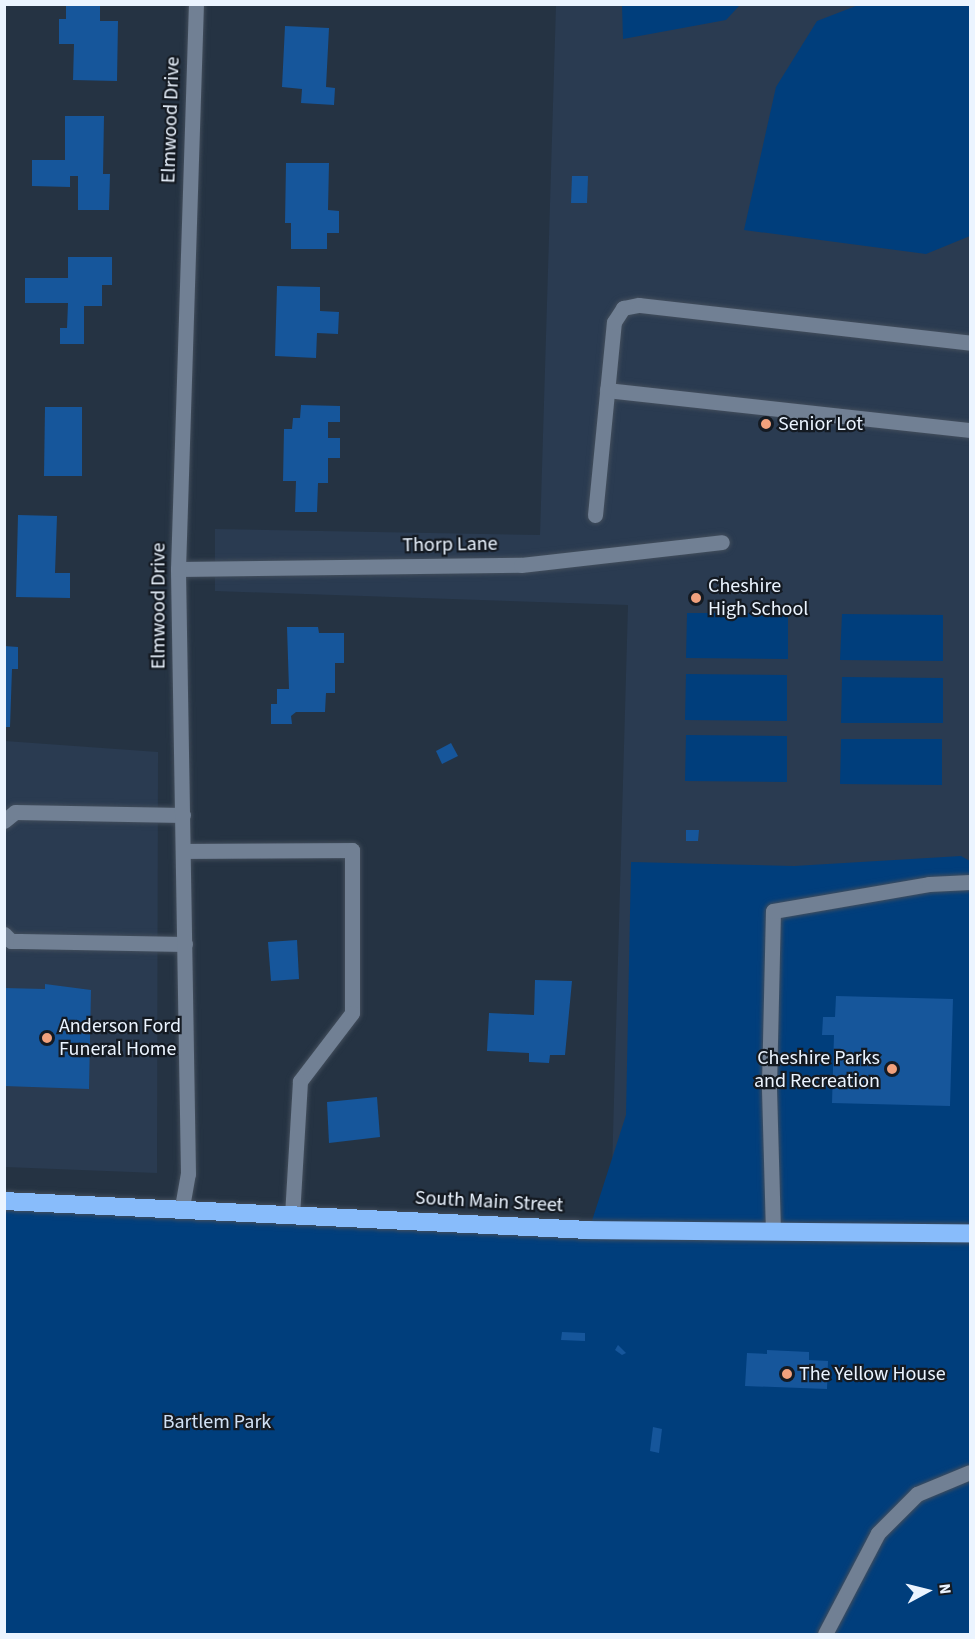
<!DOCTYPE html>
<style>
body{margin:0}
#map{position:relative;width:975px;height:1639px;overflow:hidden;background:#253343;font-family:"Source Sans 3",sans-serif}
div>[style]{position:absolute}
.built>*{inset:0;background:#2a3b51}
.green>*{inset:0;background:#003e7c}
.building>*{inset:0;background:#16569b}
.roads{filter:drop-shadow(0 0 2px #434e5c) drop-shadow(0 0 2px #434e5c)}
.minor>*{height:15px;margin:-7.5px;padding:0 7.5px;transform-origin:7.5px;border-radius:7.5px;background:#718094}
.highway>*{height:18px;margin:-9px;padding:0 9px;transform-origin:9px;border-radius:9px;background:#88bcfb}
.dots>*{width:16px;height:16px;translate:-50% -50%;box-sizing:border-box;border:3px solid #141a22;border-radius:50%}
span{translate:-50% -50%;white-space:nowrap;text-align:center;line-height:1.15;-webkit-text-stroke:4.5px #141a22;paint-order:stroke}
.street-label{font-size:20px;color:#ebf4ff}
.poi-label{font-size:20px;color:#ebf4ff}
.left{translate:0 -50%;text-align:left}
.right{translate:-100% -50%;text-align:right}
.park-label{font-size:20px;color:#d1e1f5}
.frame{position:absolute;inset:0;border:6px solid #ebf4ff;pointer-events:none}
.north{position:absolute;left:897px;top:1561px;width:60px;height:60px;-webkit-text-stroke:4px #141a22;paint-order:stroke;rotate:83deg;font-size:16px;font-weight:700;line-height:24px;text-align:center;color:#ebf4ff}
.north::after{content:'';display:block;margin:auto;width:21px;height:27px;background:#ebf4ff;clip-path:polygon(50% 0,100% 100%,50% 72%,0 100%)}
</style>
<div id="map">
<div class="built">
<div style="clip-path:polygon(556px 5px,970px 5px,970px 1184px,612px 1170px,628px 605px,215px 591px,215px 529px,540px 535px)"></div>
<div style="clip-path:polygon(5px 741px,158px 752px,157px 1173px,5px 1167px)"></div>
</div>
<div class="green">
<div style="clip-path:polygon(861px 4px,970px 5px,970px 236px,926px 254px,744px 230px,776px 87px,817px 21px)"></div>
<div style="clip-path:polygon(622px 5px,622px 4px,740px 5px,726px 20px,623px 39px)"></div>
<div style="clip-path:polygon(687px 613px,788px 613px,788px 659px,686px 658px)"></div>
<div style="clip-path:polygon(842px 614px,943px 615px,943px 661px,840px 660px)"></div>
<div style="clip-path:polygon(686px 674px,787px 675px,787px 721px,685px 720px)"></div>
<div style="clip-path:polygon(842px 677px,943px 678px,943px 723px,841px 723px)"></div>
<div style="clip-path:polygon(686px 735px,787px 736px,787px 782px,685px 781px)"></div>
<div style="clip-path:polygon(841px 739px,942px 739px,942px 785px,840px 784px)"></div>
<div style="clip-path:polygon(961px 856px,970px 861px,970px 1634px,5px 1634px,5px 1201px,589px 1230px,626px 1115px,631px 862px,794px 866px)"></div>
</div>
<div class="building">
<div style="clip-path:polygon(66px 4px,100px 4px,100px 21px,118px 21px,117px 81px,73px 80px,74px 44px,59px 44px,59px 19px,66px 19px)"></div>
<div style="clip-path:polygon(285px 26px,329px 28px,326px 87px,335px 88px,334px 105px,301px 103px,302px 89px,282px 87px)"></div>
<div style="clip-path:polygon(65px 116px,104px 116px,103px 174px,110px 174px,109px 210px,78px 210px,78px 176px,70px 176px,70px 187px,32px 186px,32px 160px,65px 160px)"></div>
<div style="clip-path:polygon(286px 163px,329px 163px,328px 210px,339px 211px,339px 233px,327px 233px,327px 249px,291px 249px,291px 223px,285px 223px)"></div>
<div style="clip-path:polygon(572px 176px,588px 176px,587px 203px,571px 203px)"></div>
<div style="clip-path:polygon(68px 257px,112px 257px,112px 285px,102px 285px,102px 306px,84px 306px,84px 344px,60px 344px,60px 328px,67px 328px,68px 303px,25px 303px,25px 278px,68px 278px)"></div>
<div style="clip-path:polygon(277px 286px,320px 287px,320px 311px,339px 312px,338px 334px,317px 333px,316px 358px,275px 356px)"></div>
<div style="clip-path:polygon(301px 405px,340px 406px,340px 422px,328px 422px,328px 438px,340px 438px,340px 458px,328px 458px,328px 483px,318px 483px,317px 512px,295px 512px,296px 481px,283px 481px,284px 429px,292px 429px,293px 418px,300px 418px)"></div>
<div style="clip-path:polygon(45px 407px,82px 407px,82px 476px,44px 476px)"></div>
<div style="clip-path:polygon(18px 515px,57px 516px,55px 573px,70px 573px,70px 598px,16px 597px)"></div>
<div style="clip-path:polygon(287px 627px,318px 627px,319px 633px,344px 633px,344px 663px,335px 663px,335px 693px,326px 693px,325px 712px,296px 712px,291px 716px,292px 724px,271px 724px,271px 704px,277px 704px,277px 689px,289px 689px)"></div>
<div style="clip-path:polygon(4px 646px,18px 647px,18px 669px,12px 669px,10px 727px,4px 727px)"></div>
<div style="clip-path:polygon(451px 743px,458px 756px,442px 764px,436px 751px)"></div>
<div style="clip-path:polygon(686px 830px,699px 830px,698px 841px,686px 841px)"></div>
<div style="clip-path:polygon(297px 940px,299px 979px,271px 981px,268px 942px)"></div>
<div style="clip-path:polygon(535px 980px,572px 981px,565px 1055px,550px 1055px,549px 1063px,529px 1062px,529px 1053px,487px 1051px,489px 1013px,534px 1015px)"></div>
<div style="clip-path:polygon(45px 984px,91px 990px,89px 1089px,4px 1086px,4px 988px,45px 989px)"></div>
<div style="clip-path:polygon(836px 996px,953px 999px,950px 1106px,832px 1103px,834px 1035px,822px 1035px,823px 1017px,835px 1017px)"></div>
<div style="clip-path:polygon(377px 1097px,380px 1137px,329px 1143px,327px 1102px)"></div>
<div style="clip-path:polygon(562px 1332px,585px 1333px,585px 1341px,561px 1340px)"></div>
<div style="clip-path:polygon(618px 1345px,626px 1353px,622px 1355px,615px 1350px)"></div>
<div style="clip-path:polygon(767px 1350px,809px 1352px,809px 1360px,828px 1361px,827px 1389px,745px 1386px,747px 1353px,767px 1354px)"></div>
<div style="clip-path:polygon(653px 1427px,662px 1429px,659px 1453px,650px 1451px)"></div>
</div>
<div class="roads">
<div class="minor">
<div style="left:607px;top:390px;width:365px;rotate:6.3deg"></div>
<div style="left:595px;top:515px;width:194px;rotate:-84.4deg"></div>
<div style="left:614px;top:322px;width:17px;rotate:-57deg"></div>
<div style="left:623px;top:308px;width:16px;rotate:-11deg"></div>
<div style="left:639px;top:305px;width:333px;rotate:6.5deg"></div>
<div style="left:178px;top:569px;width:343px;rotate:-0.7deg"></div>
<div style="left:521px;top:565px;width:202px;rotate:-6.5deg"></div>
<div style="left:4px;top:821px;width:14px;rotate:-39deg"></div>
<div style="left:15px;top:812px;width:168px;rotate:1deg"></div>
<div style="left:183px;top:851px;width:169px;rotate:-0.3deg"></div>
<div style="left:352px;top:850px;width:163px;rotate:90deg"></div>
<div style="left:352px;top:1013px;width:86px;rotate:127.4deg"></div>
<div style="left:300px;top:1081px;width:133px;rotate:93.4deg"></div>
<div style="left:4px;top:934px;width:10px;rotate:45deg"></div>
<div style="left:11px;top:941px;width:9px"></div>
<div style="left:20px;top:941px;width:165px;rotate:1deg"></div>
<div style="left:182px;top:1207px;width:34px;rotate:-80deg"></div>
<div style="left:188px;top:1174px;width:605px;rotate:-90.95deg"></div>
<div style="left:178px;top:569px;width:565px;rotate:-88.18deg"></div>
<div style="left:773px;top:1232px;width:146px;rotate:-91.6deg"></div>
<div style="left:769px;top:1086px;width:175px;rotate:-88.7deg"></div>
<div style="left:773px;top:911px;width:158px;rotate:-9.8deg"></div>
<div style="left:929px;top:884px;width:41px;rotate:-2.8deg"></div>
<div style="left:825px;top:1634px;width:114px;rotate:-62.3deg"></div>
<div style="left:878px;top:1533px;width:55px;rotate:-45deg"></div>
<div style="left:917px;top:1494px;width:57px;rotate:-22.5deg"></div>
</div>
<div class="highway">
<div style="left:4px;top:1201px;width:586px;rotate:2.84deg"></div>
<div style="left:589px;top:1230px;width:381px;rotate:0.5deg"></div>
</div>
</div>
<div class="dots">
<div style="left:766px;top:424px;background:#f1a17d"></div>
<div style="left:696px;top:598px;background:#f1a17d"></div>
<div style="left:47px;top:1038px;background:#f1a17d"></div>
<div style="left:892px;top:1069px;background:#f1a17d"></div>
<div style="left:787px;top:1374px;background:#f1a17d"></div>
</div>
<div class="street-label">
<span style="left:171px;top:120px;rotate:-88deg">Elmwood Drive</span>
<span style="left:450px;top:545px;rotate:-1deg">Thorp Lane</span>
<span style="left:159px;top:606px;rotate:-90deg">Elmwood Drive</span>
<span style="left:489px;top:1202px;rotate:3deg">South Main Street</span>
</div>
<div class="poi-label">
<span class="left" style="left:778px;top:424px">Senior Lot</span>
<span class="left" style="left:708px;top:598px">Cheshire<br>High School</span>
<span class="left" style="left:59px;top:1038px">Anderson Ford<br>Funeral Home</span>
<span class="right" style="left:880px;top:1070px">Cheshire Parks<br>and Recreation</span>
<span class="left" style="left:799px;top:1374px">The Yellow House</span>
</div>
<div class="park-label">
<span style="left:217px;top:1422px">Bartlem Park</span>
</div>
<div class="frame"></div>
<div class="north">N</div>
</div>
